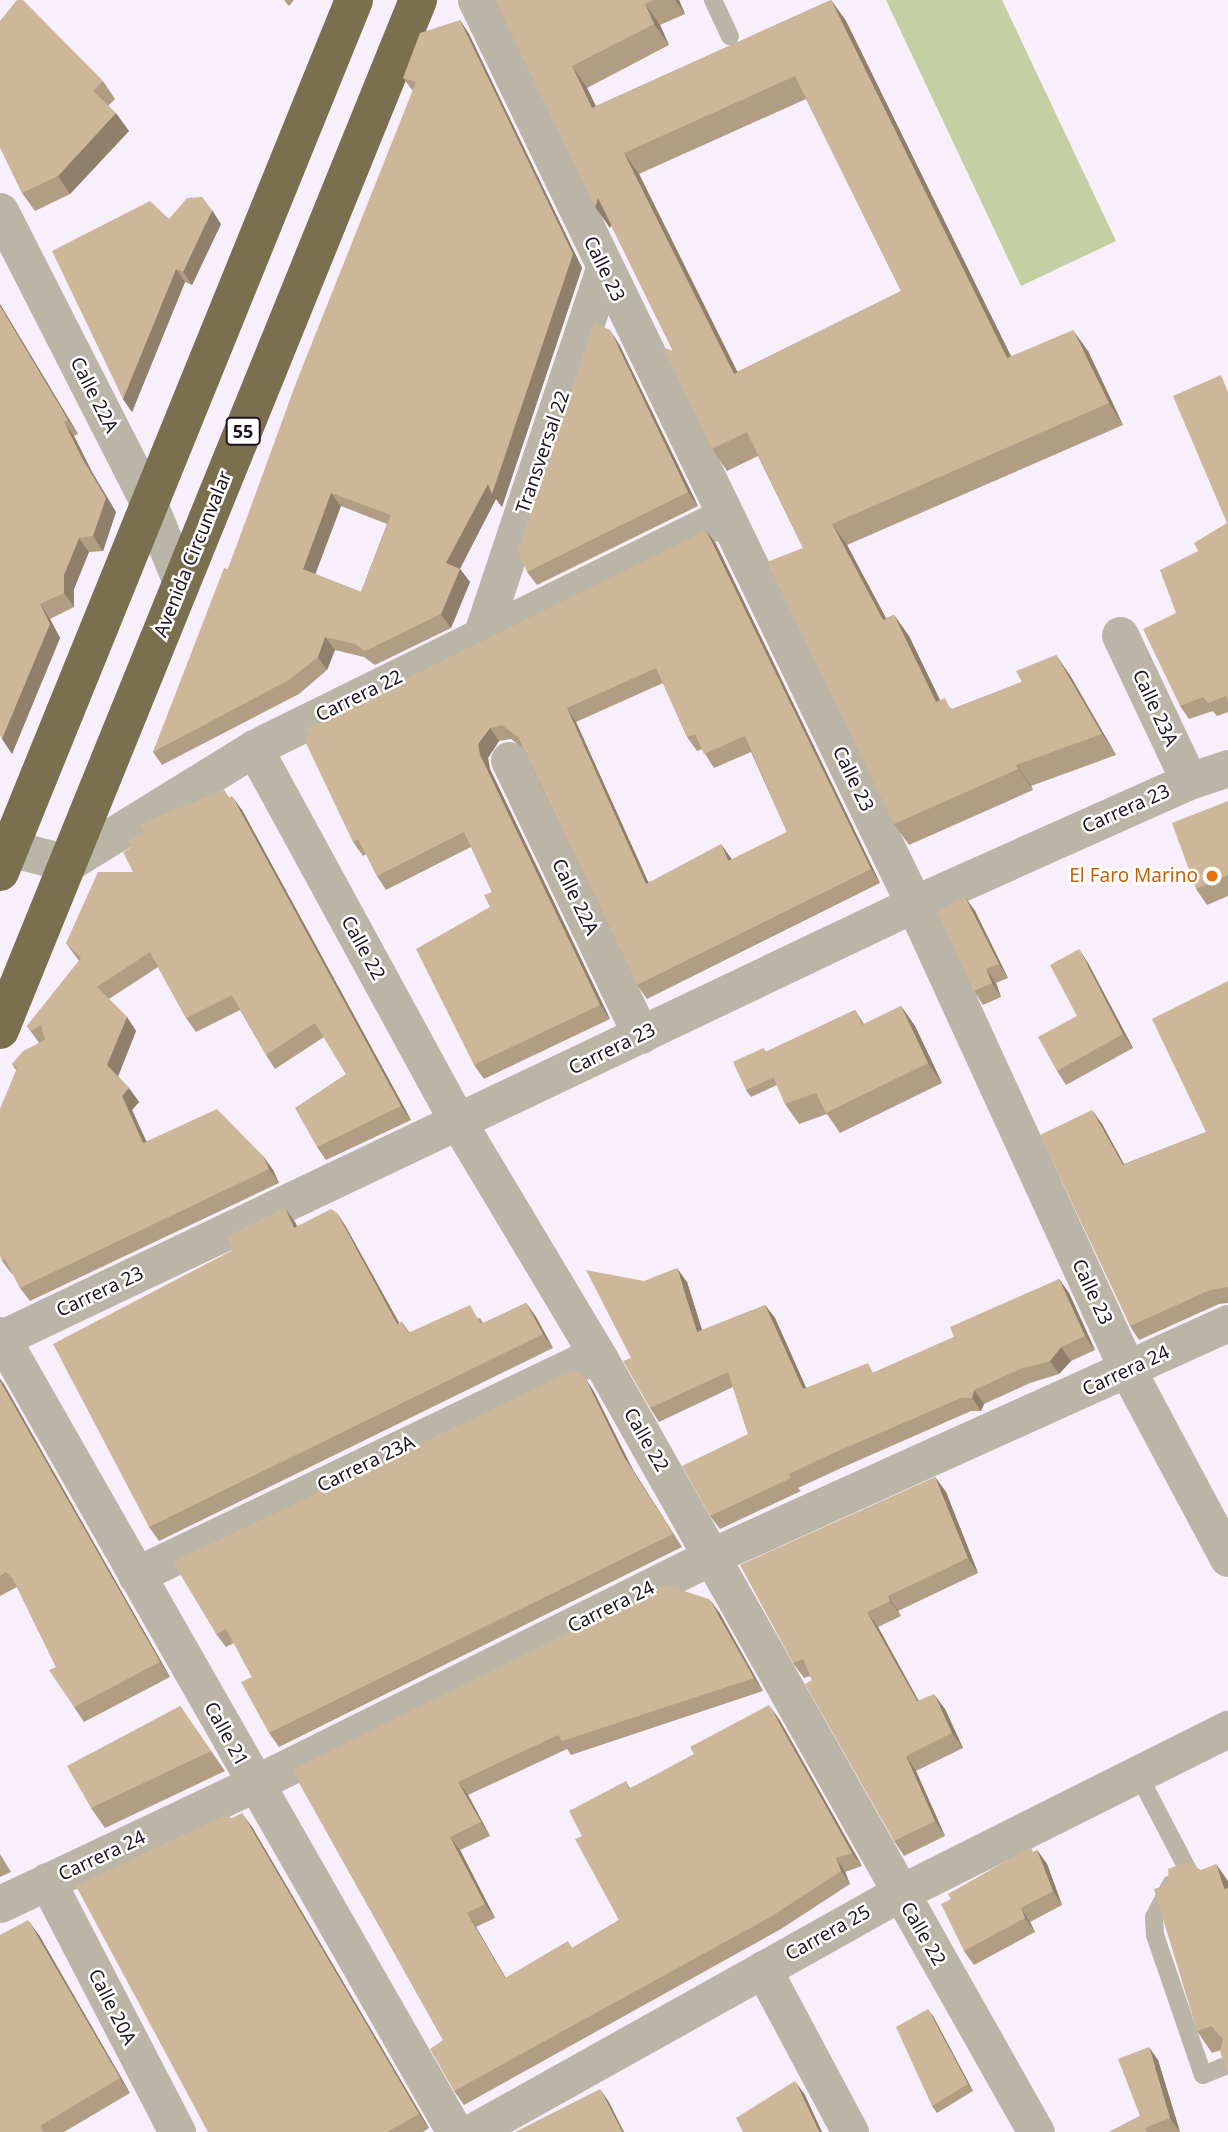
<!DOCTYPE html>
<style>
body{margin:0}
#map{position:relative;width:1228px;height:2132px;overflow:hidden;background:#f8effc;font-family:"Noto Sans",sans-serif}
div>[style]{position:absolute}
.green>*{inset:0;background:#c4d0a3}
.lane>*{height:18px;margin:-9px;padding:0 9px;transform-origin:9px;border-radius:9px;background:#bab5a6}
.street>*{height:37px;margin:-18.5px;padding:0 18.5px;transform-origin:18.5px;border-radius:18.5px;background:#bab5a6}
.highway>*{height:38px;margin:-19px;padding:0 19px;transform-origin:19px;border-radius:19px;background:#7a6f4e}
.wall>*{inset:0;background:#b19d84}
.shaded-wall>*{inset:0;background:#90806b}
.building>*{inset:0;background:#ceb799}
.dots>*{width:19px;height:19px;translate:-50% -50%;box-sizing:border-box;border:4px solid #fff;border-radius:50%}
span{translate:-50% -50%;white-space:nowrap;text-align:center;line-height:1.15;-webkit-text-stroke:5px #fff;paint-order:stroke}
.shield-label span{padding:2px 5px;background:#fff;border:2px solid;border-radius:5px;-webkit-text-stroke-width:0}
.shield-label{font-size:18px;color:#1c1520;font-weight:700}
.street-label{font-size:19px;color:#1c1520}
.food-label{font-size:19px;color:#c56008}
.right{translate:-100% -50%;text-align:right}
</style>
<div id="map">
<div class="green">
<div style="clip-path:polygon(886px 0,1002px 0,1116px 241px,1021px 286px)"></div>
</div>
<div class="lane">
<div style="left:713px;top:0;width:40px;rotate:65deg"></div>
<div style="left:1138px;top:1774px;width:113px;rotate:62.5deg"></div>
<div style="left:1171px;top:1884px;width:37px;rotate:117deg"></div>
<div style="left:1154px;top:1917px;width:18px;rotate:87deg"></div>
<div style="left:1155px;top:1935px;width:148px;rotate:71.1deg"></div>
<div style="left:1203px;top:2075px;width:27px;rotate:-22deg"></div>
</div>
<div class="street">
<div style="left:476px;top:0;width:1005px;rotate:64.15deg"></div>
<div style="left:914px;top:904px;width:514px;rotate:65.38deg"></div>
<div style="left:1128px;top:1371px;width:212px;rotate:61.9deg"></div>
<div style="left:0;top:211px;width:329px;rotate:63deg"></div>
<div style="left:149px;top:504px;width:84px;rotate:67.7deg"></div>
<div style="left:1120px;top:635px;width:161px;rotate:64.7deg"></div>
<div style="left:481px;top:636px;width:387px;rotate:-71.5deg"></div>
<div style="left:254px;top:748px;width:426px;rotate:61.4deg"></div>
<div style="left:458px;top:1122px;width:270px;rotate:59.1deg"></div>
<div style="left:597px;top:1354px;width:893px;rotate:60.57deg"></div>
<div style="left:509px;top:760px;width:305px;rotate:64.4deg"></div>
<div style="left:0;top:854px;width:11px;rotate:-34deg"></div>
<div style="left:9px;top:848px;width:61px;rotate:14.3deg"></div>
<div style="left:68px;top:863px;width:219px;rotate:-31.7deg"></div>
<div style="left:254px;top:748px;width:525px;rotate:-26.22deg"></div>
<div style="left:0;top:1335px;width:918px;rotate:60.28deg"></div>
<div style="left:0;top:1339px;width:1012px;rotate:-25.45deg"></div>
<div style="left:914px;top:904px;width:301px;rotate:-24.1deg"></div>
<div style="left:1189px;top:781px;width:41px;rotate:-18.4deg"></div>
<div style="left:136px;top:1575px;width:511px;rotate:-25.61deg"></div>
<div style="left:47px;top:1881px;width:283px;rotate:62.6deg"></div>
<div style="left:0;top:1904px;width:281px;rotate:-25.3deg"></div>
<div style="left:254px;top:1784px;width:512px;rotate:-26.46deg"></div>
<div style="left:712px;top:1556px;width:566px;rotate:-24.3deg"></div>
<div style="left:763px;top:1969px;width:185px;rotate:61.9deg"></div>
<div style="left:472px;top:2132px;width:490px;rotate:-29.2deg"></div>
<div style="left:900px;top:1893px;width:367px;rotate:-26.6deg"></div>
</div>
<div class="highway">
<div style="left:0;top:872px;width:941px;rotate:-67.9deg"></div>
<div style="left:0;top:1030px;width:1112px;rotate:-67.91deg"></div>
</div>
<div class="wall">
<div style="clip-path:polygon(284px 0,294px 0,289px 6px)"></div>
<div style="clip-path:polygon(evenodd,495px 0,679px 0,685px 14px,660px 25px,669px 45px,587px 88px,596px 106px,831px 0,846px 21px,1011px 356px,1088px 351px,1123px 425px,847px 545px,886px 618px,894px 615px,909px 636px,940px 700px,952px 709px,1022px 682px,1056px 655px,1071px 677px,1116px 755px,1031px 786px,1033px 790px,909px 845px,894px 824px,803px 548px,758px 456px,727px 471px,712px 449px,673px 351px,611px 225px,610px 228px,495px 0,806px 99px,901px 291px,737px 372px,639px 174px,806px 99px)"></div>
<div style="clip-path:polygon(evenodd,460px 20px,469px 34px,582px 268px,502px 507px,496px 499px,460px 569px,470px 582px,451px 628px,375px 665px,364px 657px,335px 650px,327px 670px,299px 694px,162px 765px,153px 752px,228px 569px,413px 91px,403px 78px,460px 20px,341px 506px,387px 524px,361px 592px,315px 574px,341px 506px)"></div>
<div style="clip-path:polygon(103px 81px,115px 99px,108px 106px,129px 131px,70px 194px,35px 211px,22px 193px,0 147px)"></div>
<div style="clip-path:polygon(169px 219px,221px 224px,192px 285px,185px 282px,132px 412px,123px 399px)"></div>
<div style="clip-path:polygon(0 304px,78px 434px,74px 436px,92px 472px,116px 512px,103px 551px,89px 552px,74px 589px,74px 607px,50px 619px,60px 638px,12px 754px)"></div>
<div style="clip-path:polygon(619px 344px,698px 506px,537px 585px,527px 572px)"></div>
<div style="clip-path:polygon(1228px 385px,1228px 712px,1217px 716px,1213px 711px,1189px 719px,1180px 706px,1198px 551px,1227px 523px)"></div>
<div style="clip-path:polygon(evenodd,706px 530px,716px 544px,880px 883px,647px 999px,637px 985px,523px 748px,511px 739px,499px 741px,488px 758px,490px 769px,610px 1019px,484px 1079px,474px 1065px,492px 892px,471px 847px,386px 890px,377px 876px,366px 854px,363px 856px,353px 842px,706px 530px,663px 683px,687px 737px,697px 751px,702px 749px,714px 768px,751px 752px,787px 832px,731px 860px,648px 882px,576px 722px,663px 683px)"></div>
<div style="clip-path:polygon(224px 790px,229px 798px,242px 810px,411px 1120px,326px 1160px,317px 1147px,346px 1074px,324px 1037px,275px 1069px,266px 1055px,240px 1010px,196px 1032px,186px 1018px,158px 967px,109px 999px,127px 1017px,136px 1031px,118px 1076px,129px 1088px,139px 1102px,132px 1110px,146px 1141px,263px 1156px,273px 1170px,279px 1183px,30px 1301px,20px 1288px,13px 1274px,12px 1274px,2px 1261px,16px 1070px,12px 1064px,39px 1043px,27px 1026px,79px 961px,66px 943px,133px 872px,131px 847px,145px 834px)"></div>
<div style="clip-path:polygon(1228px 801px,1228px 896px,1207px 905px,1196px 889px)"></div>
<div style="clip-path:polygon(965px 897px,975px 911px,1008px 978px,996px 983px,1001px 997px,983px 1005px,974px 991px)"></div>
<div style="clip-path:polygon(1088px 963px,1133px 1048px,1066px 1085px,1057px 1071px,1077px 1016px)"></div>
<div style="clip-path:polygon(1228px 981px,1228px 1303px,1219px 1304px,1139px 1340px,1130px 1326px,1092px 1110px,1102px 1124px,1124px 1164px,1206px 1132px)"></div>
<div style="clip-path:polygon(901px 1006px,915px 1026px,942px 1083px,840px 1133px,827px 1114px,799px 1124px,785px 1104px,777px 1085px,751px 1097px,746px 1090px,763px 1048px,766px 1052px,855px 1010px,864px 1024px)"></div>
<div style="clip-path:polygon(337px 1213px,346px 1227px,399px 1323px,402px 1322px,409px 1332px,480px 1318px,483px 1323px,526px 1303px,536px 1317px,553px 1348px,159px 1541px,149px 1527px,295px 1222px,297px 1226px)"></div>
<div style="clip-path:polygon(1059px 1279px,1069px 1293px,1095px 1350px,1071px 1361px,1059px 1374px,1030px 1383px,984px 1404px,981px 1411px,971px 1411px,839px 1469px,798px 1488px,801px 1491px,720px 1529px,710px 1516px,748px 1434px,733px 1387px,659px 1422px,650px 1408px,631px 1358px,687px 1282px,702px 1330px,765px 1305px,775px 1318px,806px 1388px,875px 1372px,954px 1337px)"></div>
<div style="clip-path:polygon(0 1379px,170px 1677px,84px 1722px,74px 1707px,56px 1667px,17px 1587px,0 1596px)"></div>
<div style="clip-path:polygon(593px 1390px,633px 1470px,682px 1547px,279px 1747px,269px 1733px,252px 1677px,234px 1643px,226px 1647px,216px 1634px)"></div>
<div style="clip-path:polygon(935px 1477px,946px 1492px,978px 1573px,898px 1611px,901px 1616px,878px 1627px,918px 1700px,945px 1709px,963px 1748px,916px 1771px,945px 1836px,904px 1856px,894px 1841px,810px 1676px,804px 1678px,793px 1663px)"></div>
<div style="clip-path:polygon(719px 1612px,763px 1691px,571px 1755px,567px 1749px,468px 1795px,490px 1836px,460px 1850px,495px 1918px,476px 1927px,494px 1959px,506px 1978px,572px 1948px,619px 1920px,582px 1836px,626px 1781px,630px 1788px,779px 1719px,862px 1866px,845px 1872px,850px 1884px,781px 1929px,464px 2105px,454px 2091px,443px 2040px,292px 1770px)"></div>
<div style="clip-path:polygon(180px 1706px,225px 1771px,105px 1828px,91px 1808px)"></div>
<div style="clip-path:polygon(227px 1814px,230px 1818px,252px 1827px,429px 2128px,423px 2132px,208px 2132px)"></div>
<div style="clip-path:polygon(1037px 1850px,1047px 1864px,1062px 1905px,1030px 1922px,1035px 1932px,974px 1965px,964px 1951px,1034px 1852px)"></div>
<div style="clip-path:polygon(0 1854px,11px 1872px,0 1877px)"></div>
<div style="clip-path:polygon(1201px 1870px,1228px 2072px,1221px 2050px,1212px 2053px,1197px 2031px,1169px 1884px)"></div>
<div style="clip-path:polygon(39px 1935px,130px 2093px,64px 2132px,0 2132px)"></div>
<div style="clip-path:polygon(933px 2016px,973px 2091px,937px 2113px,932px 2106px)"></div>
<div style="clip-path:polygon(1158px 2060px,1180px 2132px,1109px 2132px,1140px 2116px)"></div>
</div>
<div class="shaded-wall">
<div style="clip-path:polygon(675px 0,679px 0,685px 14px)"></div>
<div style="clip-path:polygon(831px 0,846px 21px,1022px 379px,1007px 358px)"></div>
<div style="clip-path:polygon(645px 4px,660px 25px,669px 45px,654px 24px)"></div>
<div style="clip-path:polygon(460px 20px,469px 34px,582px 268px,502px 507px,496px 499px,456px 576px,446px 563px)"></div>
<div style="clip-path:polygon(572px 66px,587px 88px,607px 129px,592px 108px)"></div>
<div style="clip-path:polygon(116px 113px,129px 131px,70px 194px,58px 176px)"></div>
<div style="clip-path:polygon(624px 153px,639px 174px,749px 395px,734px 374px)"></div>
<div style="clip-path:polygon(598px 198px,613px 220px,610px 228px,595px 207px)"></div>
<div style="clip-path:polygon(212px 210px,221px 224px,192px 285px,183px 272px)"></div>
<div style="clip-path:polygon(176px 269px,185px 282px,132px 412px,123px 399px)"></div>
<div style="clip-path:polygon(0 304px,78px 434px,68px 420px,0 306px)"></div>
<div style="clip-path:polygon(610px 330px,619px 344px,698px 506px,688px 492px)"></div>
<div style="clip-path:polygon(1073px 330px,1088px 351px,1123px 425px,1109px 403px)"></div>
<div style="clip-path:polygon(64px 422px,74px 436px,92px 472px,116px 512px,103px 551px,93px 536px,82px 458px)"></div>
<div style="clip-path:polygon(331px 493px,341px 506px,312px 583px,303px 569px)"></div>
<div style="clip-path:polygon(832px 524px,847px 545px,898px 641px,883px 620px)"></div>
<div style="clip-path:polygon(706px 530px,716px 544px,880px 883px,871px 869px)"></div>
<div style="clip-path:polygon(79px 538px,89px 552px,74px 589px,74px 607px,64px 593px,64px 575px)"></div>
<div style="clip-path:polygon(460px 569px,470px 582px,451px 628px,441px 614px)"></div>
<div style="clip-path:polygon(40px 604px,50px 619px,60px 638px,12px 754px,2px 739px)"></div>
<div style="clip-path:polygon(894px 615px,909px 636px,951px 723px,936px 702px)"></div>
<div style="clip-path:polygon(325px 637px,335px 650px,327px 670px,318px 657px)"></div>
<div style="clip-path:polygon(1056px 655px,1071px 677px,1116px 755px,1102px 734px)"></div>
<div style="clip-path:polygon(567px 708px,576px 722px,655px 897px,646px 884px)"></div>
<div style="clip-path:polygon(490px 728px,499px 741px,488px 758px,490px 769px,610px 1019px,600px 1005px,480px 755px,478px 744px)"></div>
<div style="clip-path:polygon(1016px 765px,1031px 786px,1033px 790px,1018px 769px)"></div>
<div style="clip-path:polygon(232px 796px,242px 810px,411px 1120px,401px 1106px)"></div>
<div style="clip-path:polygon(721px 844px,731px 858px,738px 875px,728px 861px)"></div>
<div style="clip-path:polygon(965px 897px,975px 911px,1008px 978px,999px 964px)"></div>
<div style="clip-path:polygon(1079px 949px,1088px 963px,1133px 1048px,1123px 1034px)"></div>
<div style="clip-path:polygon(986px 969px,996px 983px,1001px 997px,992px 983px)"></div>
<div style="clip-path:polygon(901px 1006px,915px 1026px,942px 1083px,928px 1063px)"></div>
<div style="clip-path:polygon(127px 1017px,136px 1031px,117px 1079px,107px 1065px)"></div>
<div style="clip-path:polygon(129px 1088px,139px 1102px,132px 1110px,153px 1156px,143px 1143px,122px 1096px)"></div>
<div style="clip-path:polygon(1092px 1110px,1102px 1124px,1132px 1179px,1123px 1165px)"></div>
<div style="clip-path:polygon(263px 1156px,273px 1170px,279px 1183px,269px 1169px)"></div>
<div style="clip-path:polygon(285px 1208px,295px 1222px,304px 1241px,294px 1228px)"></div>
<div style="clip-path:polygon(337px 1213px,346px 1227px,407px 1337px,397px 1324px)"></div>
<div style="clip-path:polygon(677px 1268px,687px 1282px,707px 1346px,697px 1332px)"></div>
<div style="clip-path:polygon(1059px 1279px,1069px 1293px,1095px 1350px,1085px 1336px)"></div>
<div style="clip-path:polygon(526px 1303px,536px 1317px,553px 1348px,543px 1334px)"></div>
<div style="clip-path:polygon(765px 1305px,775px 1318px,813px 1403px,803px 1389px)"></div>
<div style="clip-path:polygon(1061px 1347px,1071px 1361px,1059px 1374px,1050px 1361px)"></div>
<div style="clip-path:polygon(584px 1376px,593px 1390px,633px 1470px,682px 1547px,624px 1457px)"></div>
<div style="clip-path:polygon(0 1379px,4px 1384px,170px 1677px,160px 1662px,0 1381px)"></div>
<div style="clip-path:polygon(974px 1390px,984px 1404px,981px 1411px,972px 1398px)"></div>
<div style="clip-path:polygon(935px 1477px,946px 1492px,978px 1573px,968px 1558px)"></div>
<div style="clip-path:polygon(888px 1596px,898px 1611px,901px 1616px,890px 1601px)"></div>
<div style="clip-path:polygon(709px 1599px,719px 1612px,763px 1691px,754px 1678px)"></div>
<div style="clip-path:polygon(867px 1612px,878px 1627px,927px 1716px,917px 1701px)"></div>
<div style="clip-path:polygon(934px 1694px,945px 1709px,963px 1748px,952px 1733px)"></div>
<div style="clip-path:polygon(769px 1705px,779px 1719px,862px 1866px,852px 1853px)"></div>
<div style="clip-path:polygon(906px 1756px,916px 1771px,945px 1836px,935px 1821px)"></div>
<div style="clip-path:polygon(458px 1782px,468px 1795px,490px 1836px,481px 1822px)"></div>
<div style="clip-path:polygon(242px 1813px,252px 1827px,429px 2128px,419px 2114px)"></div>
<div style="clip-path:polygon(450px 1837px,460px 1850px,495px 1918px,485px 1904px)"></div>
<div style="clip-path:polygon(1037px 1850px,1047px 1864px,1062px 1905px,1053px 1891px)"></div>
<div style="clip-path:polygon(836px 1858px,845px 1872px,850px 1884px,841px 1871px)"></div>
<div style="clip-path:polygon(1216px 1864px,1228px 1881px,1228px 1894px,1224px 1889px)"></div>
<div style="clip-path:polygon(1021px 1908px,1030px 1922px,1035px 1932px,1025px 1918px)"></div>
<div style="clip-path:polygon(467px 1913px,476px 1927px,514px 1992px,485px 1945px)"></div>
<div style="clip-path:polygon(28px 1920px,39px 1935px,130px 2093px,120px 2078px)"></div>
<div style="clip-path:polygon(928px 2009px,933px 2016px,973px 2091px,968px 2084px)"></div>
<div style="clip-path:polygon(1149px 2047px,1158px 2060px,1180px 2132px,1170px 2118px)"></div>
<div style="clip-path:polygon(795px 2081px,805px 2095px,822px 2132px,819px 2132px)"></div>
<div style="clip-path:polygon(600px 2089px,609px 2102px,624px 2132px,622px 2132px)"></div>
</div>
<div class="building">
<div style="clip-path:polygon(17px 0,23px 0,103px 81px,93px 91px,116px 113px,58px 176px,22px 193px,0 147px,0 21px)"></div>
<div style="clip-path:polygon(evenodd,495px 0,654px 0,645px 4px,654px 24px,572px 66px,592px 108px,831px 0,1007px 358px,1073px 330px,1109px 403px,832px 524px,883px 620px,894px 615px,936px 702px,945px 698px,951px 710px,1022px 682px,1016px 671px,1056px 655px,1102px 734px,1016px 765px,1018px 769px,894px 824px,767px 562px,803px 548px,747px 432px,712px 449px,663px 347px,673px 351px,598px 198px,595px 207px,495px 0,795px 76px,901px 291px,734px 374px,624px 153px,795px 76px)"></div>
<div style="clip-path:polygon(evenodd,460px 20px,573px 254px,492px 494px,488px 484px,446px 563px,460px 569px,441px 614px,365px 651px,355px 644px,325px 637px,318px 657px,289px 680px,153px 752px,224px 568px,228px 569px,296px 383px,416px 82px,403px 78px,420px 33px,460px 20px,331px 493px,391px 515px,361px 592px,303px 569px,331px 493px)"></div>
<div style="clip-path:polygon(202px 197px,212px 210px,183px 272px,176px 269px,123px 399px,52px 251px,150px 201px,169px 219px,187px 198px)"></div>
<div style="clip-path:polygon(0 306px,68px 420px,64px 422px,82px 458px,106px 498px,93px 536px,79px 538px,64px 575px,64px 593px,40px 604px,50px 624px,2px 739px,0 735px)"></div>
<div style="clip-path:polygon(594px 323px,610px 330px,688px 492px,527px 572px,518px 551px)"></div>
<div style="clip-path:polygon(1221px 375px,1228px 392px,1228px 702px,1226px 696px,1208px 703px,1203px 697px,1180px 706px,1143px 629px,1176px 613px,1160px 570px,1198px 551px,1194px 543px,1227px 523px,1173px 396px)"></div>
<div style="clip-path:polygon(evenodd,706px 530px,871px 869px,637px 985px,518px 737px,502px 725px,490px 728px,478px 744px,480px 755px,600px 1005px,474px 1065px,416px 949px,490px 907px,484px 895px,492px 892px,464px 832px,377px 876px,358px 839px,353px 842px,304px 739px,310px 736px,306px 729px,706px 530px,656px 668px,687px 737px,695px 734px,704px 754px,745px 736px,787px 832px,728px 861px,721px 844px,646px 884px,567px 708px,656px 668px)"></div>
<div style="clip-path:polygon(224px 790px,228px 798px,232px 796px,401px 1106px,317px 1147px,295px 1108px,346px 1074px,315px 1023px,266px 1055px,232px 995px,186px 1018px,150px 952px,97px 987px,127px 1017px,107px 1065px,129px 1088px,122px 1096px,143px 1143px,217px 1109px,263px 1156px,269px 1169px,20px 1288px,5px 1259px,2px 1261px,0 1256px,0 1109px,17px 1068px,12px 1064px,23px 1051px,45px 1040px,41px 1025px,31px 1031px,27px 1026px,81px 958px,66px 943px,98px 872px,133px 872px,123px 852px,131px 847px,127px 841px,145px 834px,140px 824px)"></div>
<div style="clip-path:polygon(1228px 801px,1228px 875px,1196px 889px,1172px 823px)"></div>
<div style="clip-path:polygon(965px 897px,999px 964px,986px 969px,992px 983px,974px 991px,937px 911px)"></div>
<div style="clip-path:polygon(1079px 949px,1123px 1034px,1057px 1071px,1038px 1037px,1077px 1016px,1050px 965px)"></div>
<div style="clip-path:polygon(1228px 981px,1228px 1287px,1210px 1290px,1130px 1326px,1040px 1135px,1092px 1110px,1123px 1165px,1206px 1132px,1152px 1019px)"></div>
<div style="clip-path:polygon(901px 1006px,928px 1063px,826px 1113px,816px 1093px,785px 1104px,763px 1053px,855px 1010px,862px 1025px)"></div>
<div style="clip-path:polygon(763px 1048px,765px 1052px,763px 1053px,774px 1077px,746px 1090px,733px 1062px)"></div>
<div style="clip-path:polygon(285px 1208px,294px 1228px,331px 1209px,337px 1213px,397px 1324px,402px 1322px,408px 1333px,470px 1305px,481px 1324px,526px 1303px,543px 1334px,149px 1527px,53px 1344px,233px 1250px,227px 1236px)"></div>
<div style="clip-path:polygon(677px 1268px,697px 1332px,765px 1305px,803px 1389px,868px 1363px,873px 1373px,954px 1337px,950px 1327px,1059px 1279px,1085px 1336px,1061px 1347px,1050px 1361px,1020px 1369px,974px 1390px,972px 1398px,961px 1398px,829px 1455px,789px 1474px,791px 1478px,710px 1516px,682px 1466px,748px 1434px,728px 1372px,650px 1408px,623px 1361px,631px 1358px,586px 1270px,644px 1281px)"></div>
<div style="clip-path:polygon(576px 1371px,584px 1376px,624px 1457px,673px 1534px,269px 1733px,241px 1682px,252px 1677px,226px 1629px,216px 1634px,173px 1562px,564px 1375px)"></div>
<div style="clip-path:polygon(0 1381px,160px 1662px,74px 1707px,49px 1670px,56px 1667px,13px 1579px,6px 1572px,0 1576px)"></div>
<div style="clip-path:polygon(935px 1477px,968px 1558px,888px 1596px,890px 1601px,867px 1612px,917px 1701px,934px 1694px,952px 1733px,906px 1756px,935px 1821px,894px 1841px,805px 1684px,812px 1680px,803px 1659px,793px 1663px,740px 1565px)"></div>
<div style="clip-path:polygon(665px 1585px,709px 1599px,754px 1678px,562px 1741px,558px 1735px,458px 1782px,481px 1822px,450px 1837px,485px 1904px,467px 1913px,505px 1978px,568px 1941px,572px 1948px,619px 1920px,575px 1839px,582px 1836px,569px 1811px,626px 1781px,629px 1789px,694px 1754px,690px 1747px,769px 1705px,852px 1853px,836px 1858px,841px 1871px,772px 1916px,454px 2091px,430px 2049px,443px 2040px,292px 1770px)"></div>
<div style="clip-path:polygon(180px 1706px,211px 1751px,91px 1808px,67px 1766px)"></div>
<div style="clip-path:polygon(242px 1813px,419px 2114px,387px 2132px,208px 2132px,76px 1886px,227px 1814px,230px 1819px)"></div>
<div style="clip-path:polygon(1031px 1847px,1033px 1852px,1037px 1850px,1053px 1891px,1021px 1908px,1025px 1918px,964px 1951px,941px 1904px,951px 1899px,948px 1894px)"></div>
<div style="clip-path:polygon(1187px 1862px,1201px 1870px,1216px 1864px,1224px 1889px,1228px 1888px,1228px 2072px,1220px 2052px,1223px 2039px,1211px 2026px,1197px 2031px,1154px 1889px,1169px 1884px,1168px 1869px)"></div>
<div style="clip-path:polygon(28px 1920px,120px 2078px,40px 2126px,44px 2132px,0 2132px,0 1935px)"></div>
<div style="clip-path:polygon(928px 2009px,968px 2084px,932px 2106px,896px 2027px)"></div>
<div style="clip-path:polygon(1149px 2047px,1170px 2118px,1145px 2128px,1147px 2132px,1109px 2132px,1140px 2116px,1118px 2059px)"></div>
<div style="clip-path:polygon(795px 2081px,819px 2132px,743px 2132px,736px 2118px)"></div>
<div style="clip-path:polygon(600px 2089px,622px 2132px,515px 2132px)"></div>
</div>
<div class="dots">
<div style="left:1212px;top:876px;background:#e8710a"></div>
</div>
<div class="shield-label">
<span style="left:243px;top:431px">55</span>
</div>
<div class="street-label">
<span style="left:604px;top:269px;rotate:64deg">Calle 23</span>
<span style="left:94px;top:395px;rotate:63deg">Calle 22A</span>
<span style="left:543px;top:452px;rotate:-71deg">Transversal 22</span>
<span style="left:193px;top:554px;rotate:-68deg">Avenida Circunvalar</span>
<span style="left:359px;top:696px;rotate:-26deg">Carrera 22</span>
<span style="left:1155px;top:708px;rotate:65deg">Calle 23A</span>
<span style="left:853px;top:779px;rotate:64deg">Calle 23</span>
<span style="left:1126px;top:809px;rotate:-24deg">Carrera 23</span>
<span style="left:575px;top:897px;rotate:64deg">Calle 22A</span>
<span style="left:363px;top:948px;rotate:61deg">Calle 22</span>
<span style="left:612px;top:1049px;rotate:-26deg">Carrera 23</span>
<span style="left:100px;top:1292px;rotate:-25deg">Carrera 23</span>
<span style="left:1092px;top:1292px;rotate:65deg">Calle 23</span>
<span style="left:1126px;top:1371px;rotate:-25deg">Carrera 24</span>
<span style="left:646px;top:1440px;rotate:60deg">Calle 22</span>
<span style="left:366px;top:1464px;rotate:-26deg">Carrera 23A</span>
<span style="left:611px;top:1607px;rotate:-26deg">Carrera 24</span>
<span style="left:226px;top:1734px;rotate:61deg">Calle 21</span>
<span style="left:102px;top:1856px;rotate:-25deg">Carrera 24</span>
<span style="left:828px;top:1933px;rotate:-29deg">Carrera 25</span>
<span style="left:923px;top:1934px;rotate:60deg">Calle 22</span>
<span style="left:112px;top:2007px;rotate:63deg">Calle 20A</span>
</div>
<div class="food-label">
<span class="right" style="left:1198px;top:876px">El Faro Marino</span>
</div>
</div>
